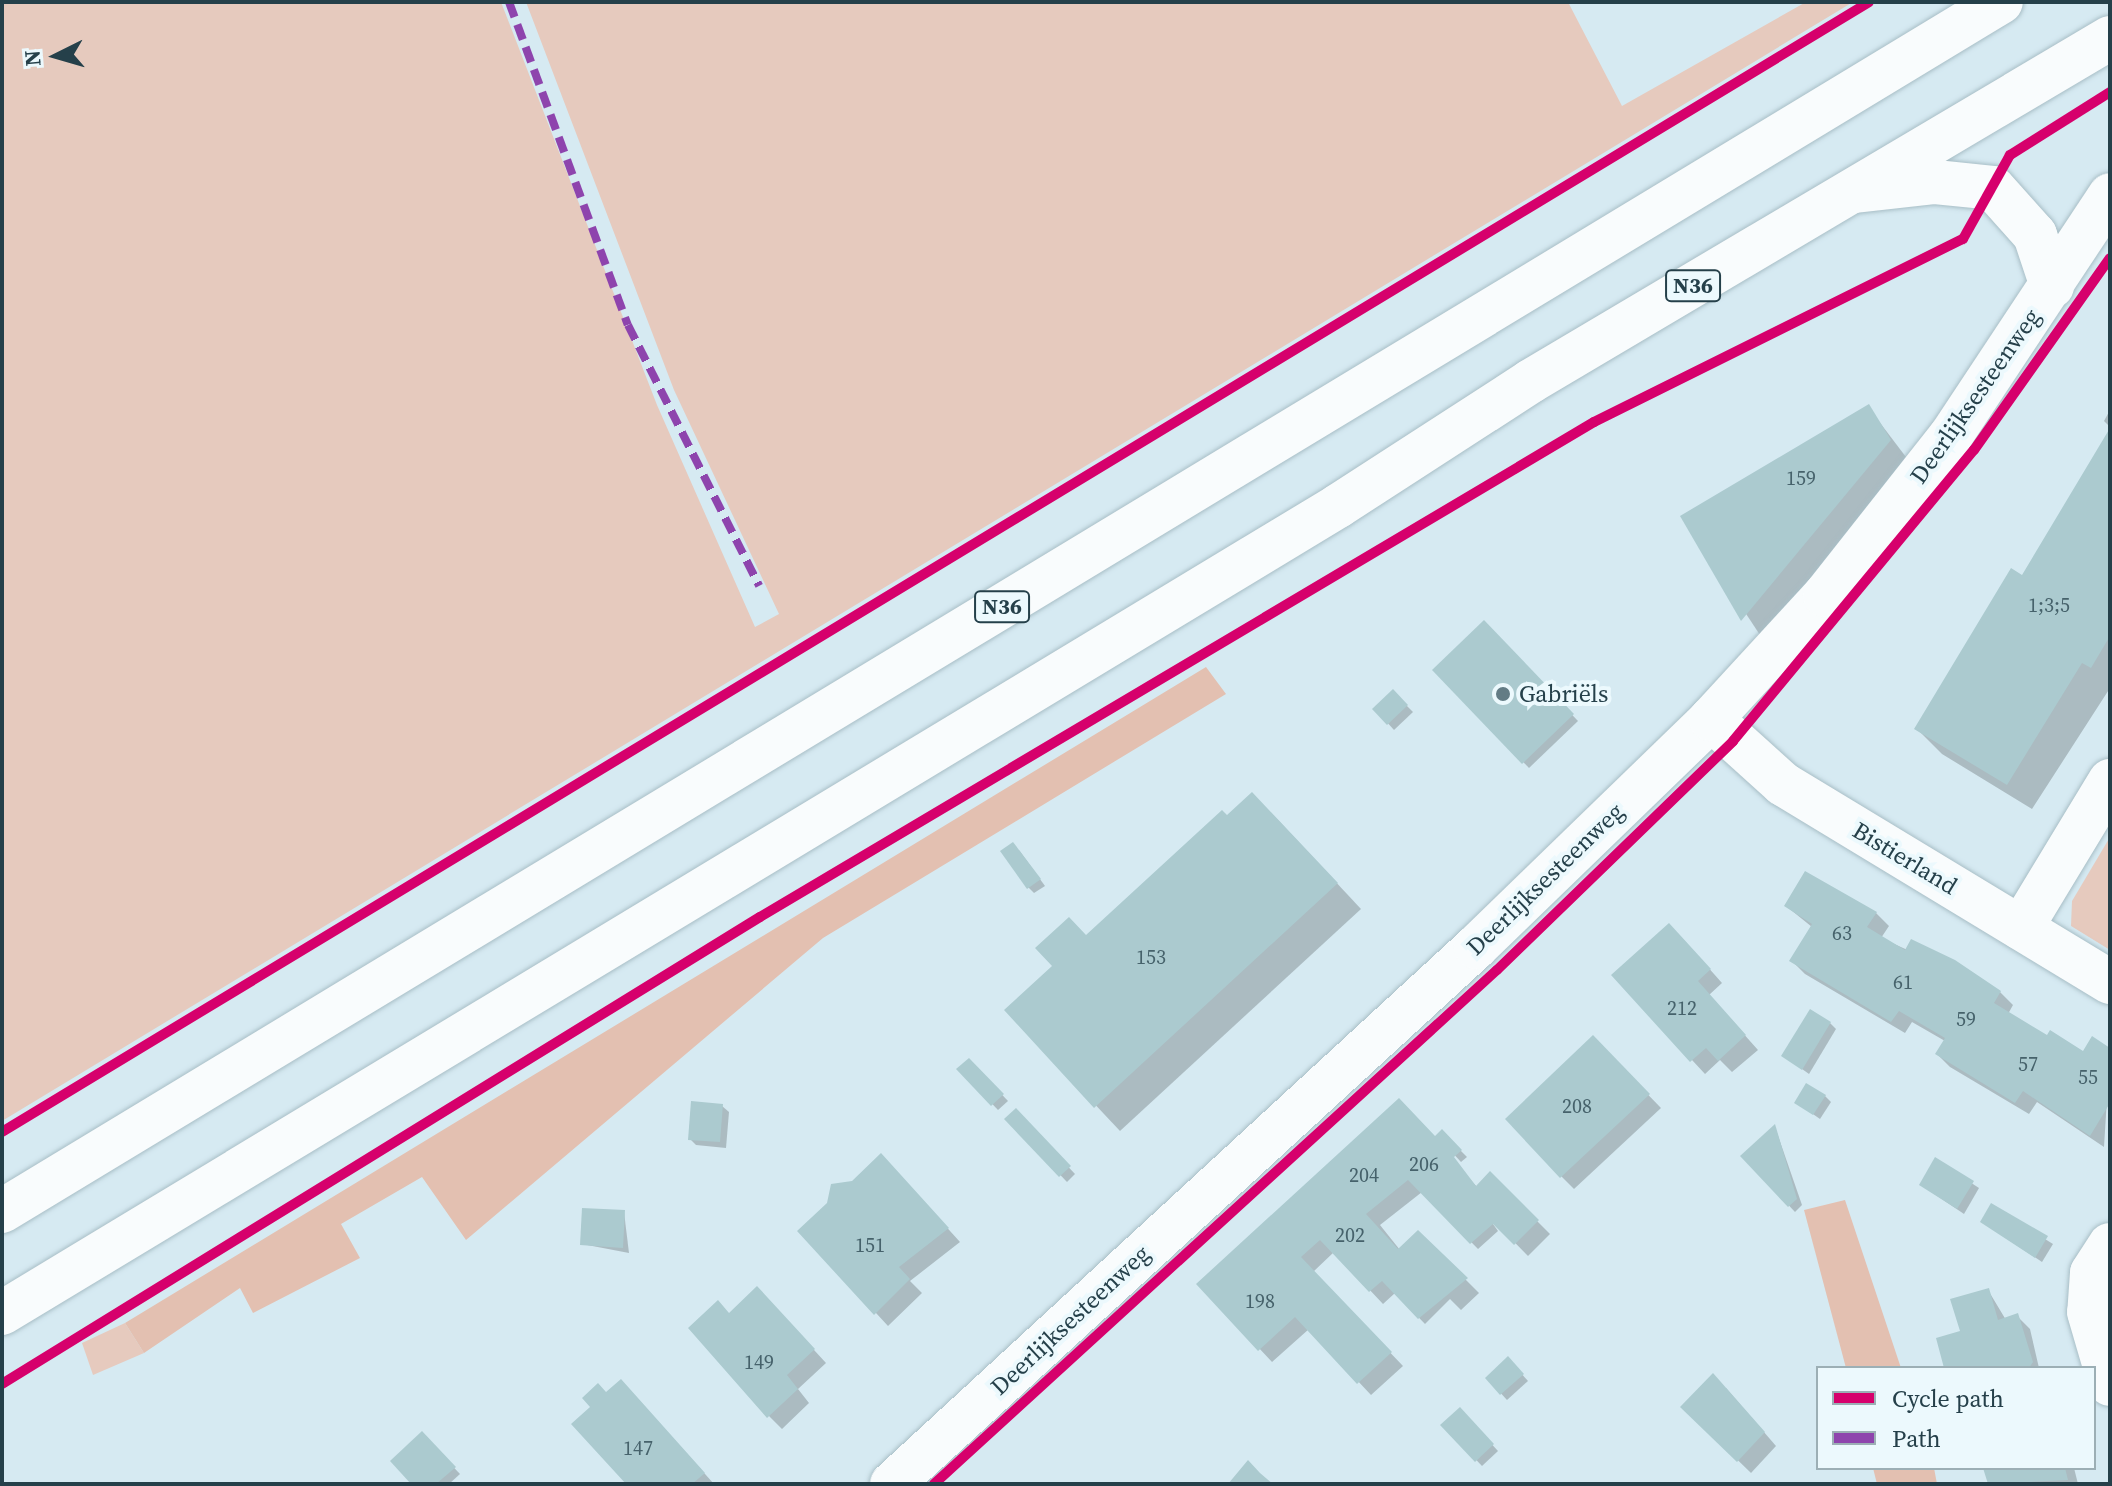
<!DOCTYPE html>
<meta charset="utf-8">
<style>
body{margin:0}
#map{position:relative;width:2112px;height:1486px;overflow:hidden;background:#d6eaf2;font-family:"Source Serif 4",serif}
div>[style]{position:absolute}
.green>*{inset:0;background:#e6cabe}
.forest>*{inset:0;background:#e3c0b1}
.shadow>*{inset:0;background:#0003}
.building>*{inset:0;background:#abcacf}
.roads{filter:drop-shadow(0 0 2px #a8bec6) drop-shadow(0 0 2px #a8bec6)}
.minor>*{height:44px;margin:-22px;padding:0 22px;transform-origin:22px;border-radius:22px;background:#f9fcfd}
.secondary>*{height:44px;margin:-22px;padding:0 22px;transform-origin:22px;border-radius:22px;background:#f9fcfd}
.primary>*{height:44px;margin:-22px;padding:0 22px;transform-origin:22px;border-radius:22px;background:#f9fcfd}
.quiet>*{height:8px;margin-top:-4px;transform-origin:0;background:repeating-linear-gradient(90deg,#8e44ad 0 16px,transparent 0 24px)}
.cycleway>*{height:10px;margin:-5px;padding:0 5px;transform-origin:5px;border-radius:5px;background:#d6006c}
.dots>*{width:22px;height:22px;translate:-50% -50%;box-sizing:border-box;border:4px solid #ecf9fd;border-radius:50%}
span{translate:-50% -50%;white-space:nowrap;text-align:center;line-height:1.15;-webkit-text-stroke:8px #ecf9fd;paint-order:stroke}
.number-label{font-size:20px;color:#46626b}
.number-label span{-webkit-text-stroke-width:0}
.shield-label span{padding:2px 6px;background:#ecf9fd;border:2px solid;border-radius:6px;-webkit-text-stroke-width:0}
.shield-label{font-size:22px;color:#25404a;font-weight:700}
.street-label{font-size:24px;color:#25404a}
.poi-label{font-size:24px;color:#25404a}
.left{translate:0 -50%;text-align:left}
.frame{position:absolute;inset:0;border:4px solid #25404a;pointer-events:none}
.legend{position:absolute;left:1816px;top:1366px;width:280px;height:104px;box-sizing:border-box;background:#ecf9fd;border:2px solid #9cafb5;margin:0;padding:10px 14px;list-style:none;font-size:24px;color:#25404a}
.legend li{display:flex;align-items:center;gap:16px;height:40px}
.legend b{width:40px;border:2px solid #9cafb5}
.north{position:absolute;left:16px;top:16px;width:80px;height:80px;-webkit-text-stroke:6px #ecf9fd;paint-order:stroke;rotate:265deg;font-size:22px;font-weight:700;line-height:32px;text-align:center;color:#25404a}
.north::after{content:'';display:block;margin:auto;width:28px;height:36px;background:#25404a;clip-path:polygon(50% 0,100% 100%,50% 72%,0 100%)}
</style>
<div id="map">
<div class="green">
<div style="clip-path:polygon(2px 2px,501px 2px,657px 405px,755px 627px,779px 614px,674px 390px,526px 2px,1568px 2px,1622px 106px,1806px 2px,1853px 2px,2px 1121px)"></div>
<div style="clip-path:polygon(2110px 837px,2110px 950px,2071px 926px,2072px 901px)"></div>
<div style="clip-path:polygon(125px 1323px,144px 1353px,93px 1375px,82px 1343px)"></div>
</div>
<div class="forest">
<div style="clip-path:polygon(1206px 667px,1226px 694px,823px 938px,466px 1240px,422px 1177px,341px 1224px,360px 1258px,253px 1313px,240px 1288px,144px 1353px,125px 1323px)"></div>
<div style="clip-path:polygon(1845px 1200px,1901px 1368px,1846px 1368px,1804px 1210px)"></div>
<div style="clip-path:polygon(1873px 1468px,1934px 1468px,1937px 1484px,1877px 1484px)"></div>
</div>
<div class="shadow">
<div style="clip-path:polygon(1868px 407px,1909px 461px,1762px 638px,1682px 517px)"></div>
<div style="clip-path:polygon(2110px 410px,2110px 427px,2104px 421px)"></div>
<div style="clip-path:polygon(2110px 432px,2110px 688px,2032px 809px,1942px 754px,1917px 729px,2023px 578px)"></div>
<div style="clip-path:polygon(1484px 623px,1578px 721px,1529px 768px,1434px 670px)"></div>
<div style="clip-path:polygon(1393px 692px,1413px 712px,1394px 730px,1375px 709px)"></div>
<div style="clip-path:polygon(1227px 818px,1277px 819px,1361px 909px,1120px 1131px,1006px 1010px)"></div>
<div style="clip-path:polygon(1019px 850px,1045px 886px,1034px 893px,1028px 887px)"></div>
<div style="clip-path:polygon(1786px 906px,1876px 913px,1889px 926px,1881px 938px,2000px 992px,2013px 1005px,2008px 1014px,2048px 1038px,2084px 1053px,2110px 1050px,2104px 1147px,2037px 1102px,2029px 1114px,1950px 1067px,1937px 1054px,1945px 1041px,1912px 1022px,1905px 1033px,1805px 974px,1792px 961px,1812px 927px)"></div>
<div style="clip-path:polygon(1682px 938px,1722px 983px,1709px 995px,1758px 1050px,1732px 1072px,1720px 1060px,1705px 1074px,1614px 976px)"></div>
<div style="clip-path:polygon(1830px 1023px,1836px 1029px,1809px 1074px,1784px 1056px)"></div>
<div style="clip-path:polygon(1593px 1038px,1661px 1108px,1574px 1189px,1561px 1176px)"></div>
<div style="clip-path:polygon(969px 1060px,1008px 1101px,998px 1110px,959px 1069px)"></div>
<div style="clip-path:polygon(1825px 1096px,1831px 1102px,1820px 1119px,1797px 1103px)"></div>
<div style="clip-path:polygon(1399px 1100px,1477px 1187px,1490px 1174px,1550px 1234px,1528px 1256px,1483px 1210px,1498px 1231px,1478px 1249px,1422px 1192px,1380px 1225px,1400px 1250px,1418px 1232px,1479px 1293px,1461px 1310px,1450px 1299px,1425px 1324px,1395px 1293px,1383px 1304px,1334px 1252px,1313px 1272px,1403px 1366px,1371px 1395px,1309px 1329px,1272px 1362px,1199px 1284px)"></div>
<div style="clip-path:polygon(722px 1106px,729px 1112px,726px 1148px,696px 1145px,690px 1139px)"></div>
<div style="clip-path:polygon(1016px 1111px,1075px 1174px,1067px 1182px,1007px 1119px)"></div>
<div style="clip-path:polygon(1775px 1127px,1802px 1205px,1795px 1212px,1743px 1156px)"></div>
<div style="clip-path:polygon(1442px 1132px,1467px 1157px,1461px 1162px,1437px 1136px)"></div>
<div style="clip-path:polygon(1936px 1160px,1979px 1188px,1964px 1214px,1921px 1185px)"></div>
<div style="clip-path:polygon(893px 1168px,960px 1242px,910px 1281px,922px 1293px,888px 1326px,876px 1313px,853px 1183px)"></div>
<div style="clip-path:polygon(1992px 1206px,2053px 1244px,2042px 1262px,1982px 1222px)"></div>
<div style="clip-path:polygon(624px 1212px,629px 1253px,582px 1244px)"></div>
<div style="clip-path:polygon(1988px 1290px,2006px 1320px,2017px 1316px,2030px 1329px,2039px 1368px,1946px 1368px)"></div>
<div style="clip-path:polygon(770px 1302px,826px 1363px,798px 1389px,809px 1403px,782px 1429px,769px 1416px,730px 1315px)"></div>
<div style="clip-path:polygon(1508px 1359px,1528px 1381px,1507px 1400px,1487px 1378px)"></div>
<div style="clip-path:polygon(1726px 1388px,1776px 1446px,1751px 1473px,1683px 1407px)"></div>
<div style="clip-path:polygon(606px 1394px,634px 1395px,714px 1484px,628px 1484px)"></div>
<div style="clip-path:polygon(1460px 1410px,1498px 1451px,1482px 1466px,1443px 1425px)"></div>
<div style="clip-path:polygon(422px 1434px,460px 1474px,449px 1484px,414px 1484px)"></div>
<div style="clip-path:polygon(1987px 1468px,2074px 1468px,2078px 1484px,1991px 1484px)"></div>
</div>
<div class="building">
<div style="clip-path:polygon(1869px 404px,1891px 440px,1741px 621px,1680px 516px)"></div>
<div style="clip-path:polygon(2110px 428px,2110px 636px,2091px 668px,2082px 663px,2007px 785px,1914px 729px,2011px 568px,2022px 575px)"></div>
<div style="clip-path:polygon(1484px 620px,1574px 714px,1522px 764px,1432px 670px)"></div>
<div style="clip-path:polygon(1393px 689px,1408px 705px,1387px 725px,1372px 709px)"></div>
<div style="clip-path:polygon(1252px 792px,1338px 883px,1094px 1108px,1004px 1010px,1052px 966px,1035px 948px,1069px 917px,1086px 935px,1222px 810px,1227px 815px)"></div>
<div style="clip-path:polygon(1013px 842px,1041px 879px,1027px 889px,1000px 851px)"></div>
<div style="clip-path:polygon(1805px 871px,1877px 912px,1867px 927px,1905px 950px,1911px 939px,1955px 960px,2001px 991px,1994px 1003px,2047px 1035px,2050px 1030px,2083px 1051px,2092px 1036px,2110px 1048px,2110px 1103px,2090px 1136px,2023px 1091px,2015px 1103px,1935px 1054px,1945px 1038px,1899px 1011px,1891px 1022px,1789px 961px,1812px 924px,1784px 906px)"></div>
<div style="clip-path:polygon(1669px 923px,1711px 969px,1698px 981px,1746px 1035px,1718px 1061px,1706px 1048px,1690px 1062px,1611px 975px)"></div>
<div style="clip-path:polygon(1810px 1009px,1831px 1022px,1802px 1070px,1781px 1056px)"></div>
<div style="clip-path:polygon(1593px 1035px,1650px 1094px,1560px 1178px,1505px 1119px)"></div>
<div style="clip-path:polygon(969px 1058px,1004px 1094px,991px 1106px,956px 1069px)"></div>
<div style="clip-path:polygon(1806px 1083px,1826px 1095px,1813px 1115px,1794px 1103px)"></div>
<div style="clip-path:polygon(1399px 1098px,1435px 1136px,1442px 1129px,1462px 1150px,1454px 1157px,1476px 1186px,1490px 1171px,1539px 1220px,1514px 1245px,1493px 1224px,1470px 1244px,1408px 1180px,1366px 1214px,1398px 1249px,1418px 1230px,1468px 1278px,1418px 1319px,1382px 1281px,1369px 1292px,1320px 1240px,1301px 1257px,1392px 1352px,1357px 1384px,1295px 1317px,1258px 1351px,1196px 1284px)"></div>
<div style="clip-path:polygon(691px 1101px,723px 1104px,720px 1142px,688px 1140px)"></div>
<div style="clip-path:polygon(1016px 1108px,1071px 1166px,1059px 1177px,1004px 1119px)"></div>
<div style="clip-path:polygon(1775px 1124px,1797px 1199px,1788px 1207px,1740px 1156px)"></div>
<div style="clip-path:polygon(881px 1153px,949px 1228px,899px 1267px,910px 1279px,874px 1315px,797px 1231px,827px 1203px,831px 1184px,852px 1181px)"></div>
<div style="clip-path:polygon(1935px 1157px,1974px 1181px,1957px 1209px,1919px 1185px)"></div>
<div style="clip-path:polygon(1991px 1203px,2048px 1236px,2035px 1258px,1980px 1222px)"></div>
<div style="clip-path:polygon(582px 1208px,625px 1210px,623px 1248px,580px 1245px)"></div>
<div style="clip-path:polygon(757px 1286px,815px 1349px,787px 1375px,798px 1389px,767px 1418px,688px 1328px,718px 1300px,729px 1313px)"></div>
<div style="clip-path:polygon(1989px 1288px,1998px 1320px,2018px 1313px,2033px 1362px,2029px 1368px,1944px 1368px,1936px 1338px,1960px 1331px,1950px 1299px)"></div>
<div style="clip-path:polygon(1508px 1356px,1524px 1374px,1500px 1395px,1485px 1378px)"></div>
<div style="clip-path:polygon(1713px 1373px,1765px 1432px,1737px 1462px,1680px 1407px)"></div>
<div style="clip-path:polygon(621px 1379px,705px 1473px,692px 1484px,626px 1484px,571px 1424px,590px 1407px,582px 1398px,598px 1383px,606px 1392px)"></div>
<div style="clip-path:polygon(1460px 1407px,1494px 1444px,1475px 1462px,1440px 1425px)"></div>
<div style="clip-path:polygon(422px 1431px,456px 1467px,436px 1484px,411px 1484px,390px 1461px)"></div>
<div style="clip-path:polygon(1248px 1460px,1260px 1473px,1273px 1484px,1228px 1484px)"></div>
<div style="clip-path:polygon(1983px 1468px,2065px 1468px,2068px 1480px,1988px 1484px)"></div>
</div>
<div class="roads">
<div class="minor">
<div style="left:1711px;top:719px;width:97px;rotate:42.1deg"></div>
<div style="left:1783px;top:784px;width:382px;rotate:31.2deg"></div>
<div style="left:2021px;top:928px;width:172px;rotate:-58.8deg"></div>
<div style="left:2110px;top:1245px;width:33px;rotate:123deg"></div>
<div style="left:2092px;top:1273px;width:39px;rotate:94deg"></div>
<div style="left:2089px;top:1312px;width:75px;rotate:73.7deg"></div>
</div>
<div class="secondary">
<div style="left:1855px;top:191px;width:81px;rotate:-6.4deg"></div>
<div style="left:1935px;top:182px;width:58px;rotate:5.9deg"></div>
<div style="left:1993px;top:188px;width:63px;rotate:48.2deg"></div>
<div style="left:2035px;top:235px;width:54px;rotate:71.6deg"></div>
<div style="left:892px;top:1484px;width:793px;rotate:-42.6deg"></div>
<div style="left:1476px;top:947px;width:327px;rotate:-44.1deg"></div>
<div style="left:1711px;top:719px;width:168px;rotate:-47.4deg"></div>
<div style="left:1825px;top:595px;width:201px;rotate:-51.7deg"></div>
<div style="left:1950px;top:437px;width:290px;rotate:-56.5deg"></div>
</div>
<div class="primary">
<div style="left:2px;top:1211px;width:2336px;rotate:-31.17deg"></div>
<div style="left:2px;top:1313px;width:1561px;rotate:-31.13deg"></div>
<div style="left:1338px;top:506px;width:230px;rotate:-32.9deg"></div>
<div style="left:1531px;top:381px;width:673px;rotate:-30.64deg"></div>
</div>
</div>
<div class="quiet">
<div style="left:509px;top:2px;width:344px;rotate:69.8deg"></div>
<div style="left:628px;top:325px;width:292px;rotate:63.3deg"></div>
</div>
<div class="cycleway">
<div style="left:2px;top:1132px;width:2182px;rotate:-31.18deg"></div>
<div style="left:2px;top:1384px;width:890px;rotate:-31.64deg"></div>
<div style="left:760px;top:917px;width:970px;rotate:-30.69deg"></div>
<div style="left:1594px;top:422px;width:412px;rotate:-26.4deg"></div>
<div style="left:1963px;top:239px;width:96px;rotate:-60.8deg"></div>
<div style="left:2010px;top:155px;width:118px;rotate:-32.2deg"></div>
<div style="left:934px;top:1484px;width:762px;rotate:-42.4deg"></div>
<div style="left:1497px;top:970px;width:329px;rotate:-44.1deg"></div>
<div style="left:1733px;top:741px;width:378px;rotate:-50.4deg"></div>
<div style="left:1974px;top:450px;width:235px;rotate:-54.7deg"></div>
</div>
<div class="dots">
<div style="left:1503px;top:694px;background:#637c85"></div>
</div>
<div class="number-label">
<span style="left:1801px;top:478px">159</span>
<span style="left:2049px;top:605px">1;3;5</span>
<span style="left:1842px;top:933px">63</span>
<span style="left:1151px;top:957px">153</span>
<span style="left:1903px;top:982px">61</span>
<span style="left:1682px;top:1008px">212</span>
<span style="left:1966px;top:1019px">59</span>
<span style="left:2028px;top:1064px">57</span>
<span style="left:2088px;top:1077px">55</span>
<span style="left:1577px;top:1106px">208</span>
<span style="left:1424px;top:1164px">206</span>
<span style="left:1364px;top:1175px">204</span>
<span style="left:1350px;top:1235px">202</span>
<span style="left:870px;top:1245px">151</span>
<span style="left:1260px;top:1301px">198</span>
<span style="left:759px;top:1362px">149</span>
<span style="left:638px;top:1448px">147</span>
</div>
<div class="shield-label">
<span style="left:1693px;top:286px">N36</span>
<span style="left:1002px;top:607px">N36</span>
</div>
<div class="street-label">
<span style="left:1975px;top:396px;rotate:-55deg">Deerlijksesteenweg</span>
<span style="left:1905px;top:858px;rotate:31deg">Bistierland</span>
<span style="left:1545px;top:879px;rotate:-44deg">Deerlijksesteenweg</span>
<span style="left:1070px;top:1320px;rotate:-43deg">Deerlijksesteenweg</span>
</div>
<div class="poi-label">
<span class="left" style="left:1519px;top:694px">Gabriëls</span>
</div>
<div class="frame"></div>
<ul class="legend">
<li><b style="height:10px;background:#d6006c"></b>Cycle path</li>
<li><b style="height:10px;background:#8e44ad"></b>Path</li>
</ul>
<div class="north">N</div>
</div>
